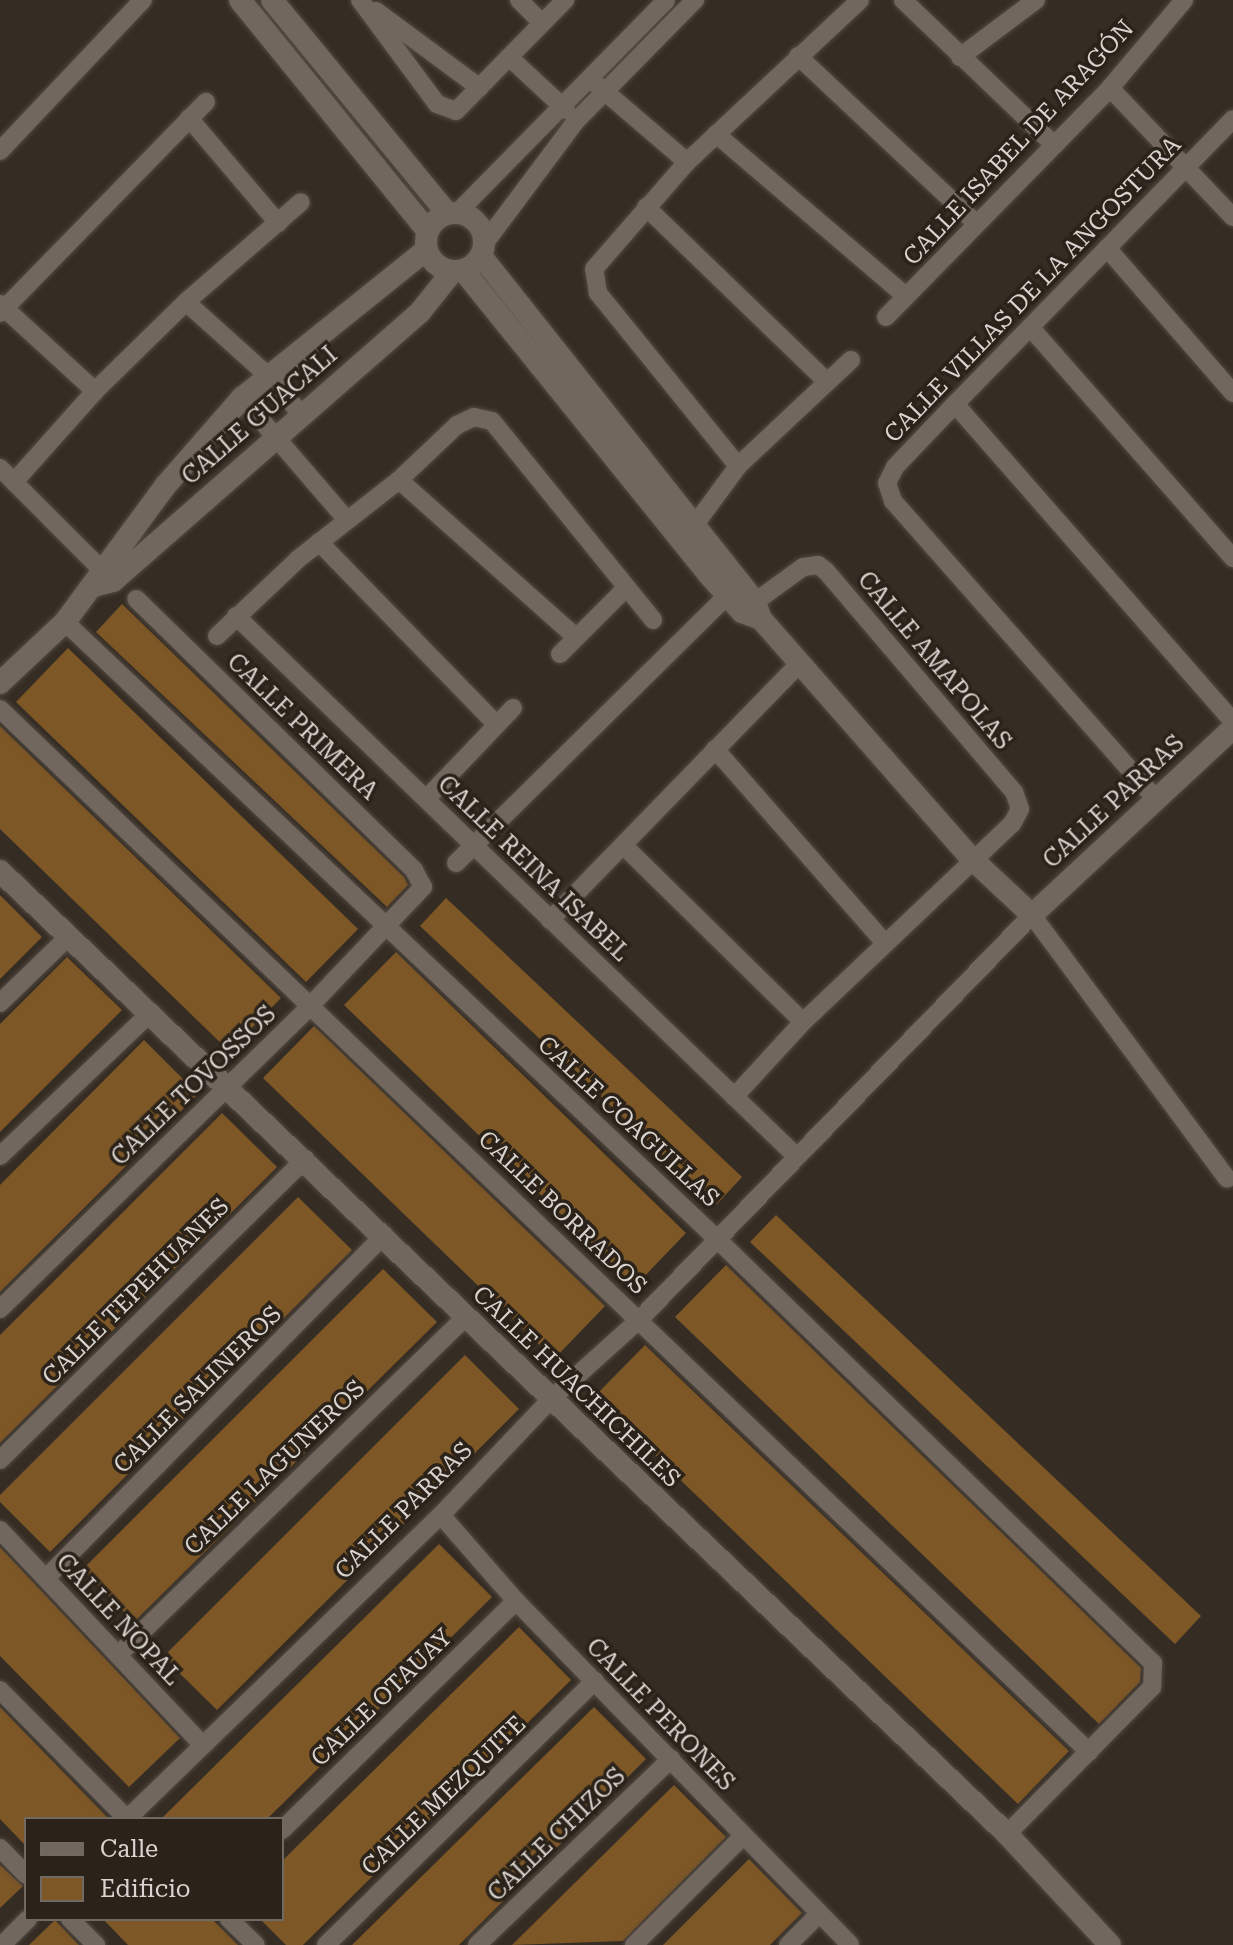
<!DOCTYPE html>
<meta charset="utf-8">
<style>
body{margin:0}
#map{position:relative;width:1233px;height:1945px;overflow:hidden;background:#352d24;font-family:"Roboto Serif",serif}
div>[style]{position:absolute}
.building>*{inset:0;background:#7e5726}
.roads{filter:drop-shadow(0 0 2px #514a43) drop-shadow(0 0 2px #514a43)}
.minor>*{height:18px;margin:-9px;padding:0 9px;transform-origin:9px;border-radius:9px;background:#71675e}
.tertiary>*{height:22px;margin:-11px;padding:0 11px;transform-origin:11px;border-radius:11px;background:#71675e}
.tertiary>.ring{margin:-11px;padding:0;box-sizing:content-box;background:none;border:22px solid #71675e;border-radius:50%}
span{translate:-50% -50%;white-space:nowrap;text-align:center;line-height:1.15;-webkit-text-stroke:7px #2b231a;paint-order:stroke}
.street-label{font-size:24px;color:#d9d4cf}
.legend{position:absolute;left:24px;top:1817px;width:260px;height:104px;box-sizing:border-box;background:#2b231a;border:2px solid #716a62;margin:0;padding:10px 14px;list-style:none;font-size:24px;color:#d9d4cf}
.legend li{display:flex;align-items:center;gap:16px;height:40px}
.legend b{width:40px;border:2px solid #716a62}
</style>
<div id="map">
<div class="building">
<div style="clip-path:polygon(122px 604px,404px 877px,408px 885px,387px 907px,96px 632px)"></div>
<div style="clip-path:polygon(68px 648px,358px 929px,306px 982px,16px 702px)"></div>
<div style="clip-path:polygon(0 726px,281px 998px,229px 1051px,0 829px)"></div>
<div style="clip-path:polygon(0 895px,42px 937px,0 979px)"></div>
<div style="clip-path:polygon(446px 898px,742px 1177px,716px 1205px,420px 926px)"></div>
<div style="clip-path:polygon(396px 952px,686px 1233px,635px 1286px,344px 1005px)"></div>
<div style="clip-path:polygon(67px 957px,122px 1010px,0 1132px,0 1024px)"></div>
<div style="clip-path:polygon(314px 1026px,605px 1306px,554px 1359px,263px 1078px)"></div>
<div style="clip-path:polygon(144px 1040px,198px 1094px,0 1292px,0 1185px)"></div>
<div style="clip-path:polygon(222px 1113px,277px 1167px,0 1443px,0 1335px)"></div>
<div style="clip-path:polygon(298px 1197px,352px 1250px,50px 1552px,0 1502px,0 1495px)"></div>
<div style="clip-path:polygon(776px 1215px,1201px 1616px,1175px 1644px,750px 1242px)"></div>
<div style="clip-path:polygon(726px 1265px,1141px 1668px,1140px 1682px,1099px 1724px,675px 1317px)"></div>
<div style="clip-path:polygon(383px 1269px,437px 1322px,134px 1622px,82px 1570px)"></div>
<div style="clip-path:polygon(645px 1345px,1069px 1751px,1018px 1804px,594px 1397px)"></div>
<div style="clip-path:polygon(465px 1355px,519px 1409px,217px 1710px,163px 1657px)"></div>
<div style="clip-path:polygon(439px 1544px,492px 1597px,267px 1819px,161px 1819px)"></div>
<div style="clip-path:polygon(0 1547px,180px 1738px,129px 1787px,0 1656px)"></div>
<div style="clip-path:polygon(519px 1627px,571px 1680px,303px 1945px,286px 1945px,260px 1919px,282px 1919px,282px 1861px)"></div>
<div style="clip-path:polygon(0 1707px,109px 1819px,26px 1819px,26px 1846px,0 1819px)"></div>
<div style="clip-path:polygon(594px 1707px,646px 1759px,459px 1945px,352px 1945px)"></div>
<div style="clip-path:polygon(674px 1785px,726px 1837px,623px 1941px,512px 1945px)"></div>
<div style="clip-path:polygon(749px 1859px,802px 1913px,770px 1945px,663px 1945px)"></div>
<div style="clip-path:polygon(0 1865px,23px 1886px,0 1908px)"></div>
<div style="clip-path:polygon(103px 1919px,212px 1919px,238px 1945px,128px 1945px)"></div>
<div style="clip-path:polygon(55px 1920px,79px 1945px,29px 1945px)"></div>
</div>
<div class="roads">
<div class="minor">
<div style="left:360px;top:0;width:129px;rotate:53.5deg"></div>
<div style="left:437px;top:104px;width:20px;rotate:20deg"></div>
<div style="left:456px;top:111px;width:156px;rotate:-45.5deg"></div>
<div style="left:519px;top:0;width:31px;rotate:45deg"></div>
<div style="left:903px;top:0;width:208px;rotate:43.8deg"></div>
<div style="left:376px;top:11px;width:129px;rotate:36.5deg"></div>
<div style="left:798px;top:56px;width:244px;rotate:43.2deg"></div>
<div style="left:509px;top:57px;width:78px;rotate:42.9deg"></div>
<div style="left:960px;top:57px;width:95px;rotate:-36.9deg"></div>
<div style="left:596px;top:84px;width:120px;rotate:40.6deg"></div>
<div style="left:1110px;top:88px;width:178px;rotate:46.4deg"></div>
<div style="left:189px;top:118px;width:138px;rotate:49.7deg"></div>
<div style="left:716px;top:134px;width:250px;rotate:40.5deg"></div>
<div style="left:0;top:151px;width:208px;rotate:-46.6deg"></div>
<div style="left:646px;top:207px;width:252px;rotate:44deg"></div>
<div style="left:457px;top:213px;width:298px;rotate:-45.5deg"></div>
<div style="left:484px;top:244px;width:154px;rotate:-53.2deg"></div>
<div style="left:576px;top:121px;width:170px;rotate:-45.5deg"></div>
<div style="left:1107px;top:248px;width:192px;rotate:49deg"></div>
<div style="left:186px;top:302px;width:109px;rotate:42deg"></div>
<div style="left:267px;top:375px;width:52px;rotate:48.9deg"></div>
<div style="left:0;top:304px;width:129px;rotate:42.5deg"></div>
<div style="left:0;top:313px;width:295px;rotate:-45.7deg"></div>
<div style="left:886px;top:317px;width:320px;rotate:-45.6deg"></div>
<div style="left:1110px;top:88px;width:115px;rotate:-49.9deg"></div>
<div style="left:1030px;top:327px;width:308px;rotate:48.7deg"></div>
<div style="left:242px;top:398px;width:160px;rotate:49.3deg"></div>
<div style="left:955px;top:404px;width:422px;rotate:48.8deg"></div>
<div style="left:738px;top:466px;width:223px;rotate:-129deg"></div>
<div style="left:598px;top:293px;width:24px;rotate:-99deg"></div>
<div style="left:594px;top:269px;width:142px;rotate:-49deg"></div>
<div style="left:687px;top:162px;width:237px;rotate:-43.1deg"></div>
<div style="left:0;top:468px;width:157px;rotate:45deg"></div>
<div style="left:399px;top:480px;width:237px;rotate:41.6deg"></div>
<div style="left:14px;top:482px;width:122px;rotate:-48.3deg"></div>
<div style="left:95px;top:391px;width:127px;rotate:-44.4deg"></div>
<div style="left:186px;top:302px;width:152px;rotate:-41deg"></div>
<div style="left:694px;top:526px;width:74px;rotate:-53.7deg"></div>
<div style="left:738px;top:466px;width:155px;rotate:-43.2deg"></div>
<div style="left:319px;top:542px;width:254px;rotate:45.8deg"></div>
<div style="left:236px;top:616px;width:779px;rotate:43.96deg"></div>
<div style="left:65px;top:622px;width:899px;rotate:43.42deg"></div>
<div style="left:718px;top:1240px;width:607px;rotate:44.2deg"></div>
<div style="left:1153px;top:1663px;width:24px;rotate:92deg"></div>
<div style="left:1152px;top:1687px;width:206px;rotate:134.6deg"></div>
<div style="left:217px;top:636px;width:112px;rotate:-43.5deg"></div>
<div style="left:298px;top:559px;width:128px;rotate:-38deg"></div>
<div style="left:399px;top:480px;width:80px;rotate:-43.5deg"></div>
<div style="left:457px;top:425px;width:19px;rotate:-25deg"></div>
<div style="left:474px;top:417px;width:18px;rotate:13deg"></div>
<div style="left:492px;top:421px;width:256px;rotate:51deg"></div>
<div style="left:560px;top:654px;width:93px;rotate:-45deg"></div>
<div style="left:0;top:709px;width:1508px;rotate:43.76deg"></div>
<div style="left:715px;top:749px;width:258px;rotate:48.8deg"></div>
<div style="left:1154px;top:797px;width:395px;rotate:-131.4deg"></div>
<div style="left:893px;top:501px;width:19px;rotate:-108deg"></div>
<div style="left:887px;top:483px;width:18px;rotate:-63deg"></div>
<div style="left:895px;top:467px;width:87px;rotate:-46.4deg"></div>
<div style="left:955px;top:404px;width:398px;rotate:-45.7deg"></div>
<div style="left:426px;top:799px;width:126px;rotate:-46.3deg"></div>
<div style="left:623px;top:845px;width:252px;rotate:44.5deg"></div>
<div style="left:456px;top:863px;width:395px;rotate:-44.6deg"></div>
<div style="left:550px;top:920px;width:359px;rotate:-45.8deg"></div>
<div style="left:0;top:1003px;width:95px;rotate:-44.1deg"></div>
<div style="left:734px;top:1097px;width:102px;rotate:-47.4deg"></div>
<div style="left:803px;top:1022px;width:288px;rotate:-43.5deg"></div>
<div style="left:1012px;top:824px;width:17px;rotate:-62deg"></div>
<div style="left:1020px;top:809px;width:18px;rotate:-109deg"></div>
<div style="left:1014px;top:792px;width:290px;rotate:-130.4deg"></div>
<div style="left:826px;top:571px;width:10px;rotate:-143deg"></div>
<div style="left:818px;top:565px;width:15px;rotate:172deg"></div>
<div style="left:803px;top:567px;width:73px;rotate:143.9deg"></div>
<div style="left:0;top:1156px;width:206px;rotate:-43.6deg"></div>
<div style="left:0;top:1309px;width:435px;rotate:-44.3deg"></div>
<div style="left:311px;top:1005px;width:163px;rotate:-46.5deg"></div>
<div style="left:423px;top:887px;width:19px;rotate:-118deg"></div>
<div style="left:414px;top:870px;width:388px;rotate:-135.7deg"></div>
<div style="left:0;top:1460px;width:429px;rotate:-44.6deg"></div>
<div style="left:441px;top:1515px;width:114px;rotate:48.9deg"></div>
<div style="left:516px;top:1601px;width:479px;rotate:45.8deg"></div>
<div style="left:0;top:1530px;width:293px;rotate:46.7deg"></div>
<div style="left:46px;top:1578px;width:482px;rotate:-45.4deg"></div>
<div style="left:118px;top:1655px;width:486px;rotate:-44.2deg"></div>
<div style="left:0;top:1690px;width:181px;rotate:45.4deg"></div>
<div style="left:127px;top:1819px;width:437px;rotate:-44.1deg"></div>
<div style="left:441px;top:1515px;width:158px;rotate:-46.5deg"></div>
<div style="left:550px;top:1400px;width:120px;rotate:-42deg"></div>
<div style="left:639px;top:1320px;width:564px;rotate:-45.86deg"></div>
<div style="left:1032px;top:915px;width:328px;rotate:53.5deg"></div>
<div style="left:282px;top:1830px;width:327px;rotate:-44.4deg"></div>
<div style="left:0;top:1848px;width:37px;rotate:46deg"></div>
<div style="left:70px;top:1919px;width:37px;rotate:45deg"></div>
<div style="left:229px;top:1919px;width:37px;rotate:44deg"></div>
<div style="left:2px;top:1945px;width:37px;rotate:-45deg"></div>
<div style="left:326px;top:1945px;width:377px;rotate:-44.5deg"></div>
<div style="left:477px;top:1945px;width:269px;rotate:-43.8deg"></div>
<div style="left:634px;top:1945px;width:154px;rotate:-45deg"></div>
<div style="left:788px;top:1945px;width:44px;rotate:-45deg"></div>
</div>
<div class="tertiary">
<div style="left:240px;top:0;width:296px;rotate:50.9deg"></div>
<div style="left:272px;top:0;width:276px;rotate:50.6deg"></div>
<div class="ring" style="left:426px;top:213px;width:36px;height:36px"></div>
<div style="left:481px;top:256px;width:441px;rotate:51.6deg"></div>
<div style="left:755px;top:602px;width:18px;rotate:71deg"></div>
<div style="left:761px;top:619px;width:320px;rotate:48.7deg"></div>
<div style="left:972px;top:859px;width:82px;rotate:43deg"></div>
<div style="left:1032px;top:915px;width:275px;rotate:-42.9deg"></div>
<div style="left:463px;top:270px;width:395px;rotate:51.1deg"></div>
<div style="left:711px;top:577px;width:47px;rotate:48.5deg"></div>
<div style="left:742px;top:612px;width:20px;rotate:20deg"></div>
<div style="left:93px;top:586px;width:21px;rotate:-14deg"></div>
<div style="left:113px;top:581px;width:408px;rotate:-41.2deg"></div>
<div style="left:420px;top:312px;width:51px;rotate:-51.3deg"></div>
<div style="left:0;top:683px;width:89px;rotate:-43.2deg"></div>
<div style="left:65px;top:622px;width:170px;rotate:-53.6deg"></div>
<div style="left:166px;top:485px;width:116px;rotate:-48.9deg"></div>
<div style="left:242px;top:398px;width:236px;rotate:-38.8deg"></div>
<div style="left:0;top:871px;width:1393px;rotate:43.72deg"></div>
<div style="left:1007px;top:1834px;width:151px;rotate:47.1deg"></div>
</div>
</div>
<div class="street-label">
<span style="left:1019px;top:143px;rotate:-47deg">CALLE ISABEL DE ARAGÓN</span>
<span style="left:1033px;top:290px;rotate:-46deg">CALLE VILLAS DE LA ANGOSTURA</span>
<span style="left:260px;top:416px;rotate:-41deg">CALLE GUACALI</span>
<span style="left:934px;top:661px;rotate:50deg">CALLE AMAPOLAS</span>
<span style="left:302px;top:727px;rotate:44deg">CALLE PRIMERA</span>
<span style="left:1114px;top:802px;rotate:-43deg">CALLE PARRAS</span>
<span style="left:533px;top:869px;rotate:44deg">CALLE REINA ISABEL</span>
<span style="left:194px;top:1086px;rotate:-44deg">CALLE TOVOSSOS</span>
<span style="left:628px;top:1122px;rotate:43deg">CALLE COAGULLAS</span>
<span style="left:562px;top:1213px;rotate:44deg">CALLE BORRADOS</span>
<span style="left:136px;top:1292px;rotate:-45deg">CALLE TEPEHUANES</span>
<span style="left:576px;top:1387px;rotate:44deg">CALLE HUACHICHILES</span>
<span style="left:198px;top:1390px;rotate:-45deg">CALLE SALINEROS</span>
<span style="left:275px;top:1468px;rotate:-44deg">CALLE LAGUNEROS</span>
<span style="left:404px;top:1511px;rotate:-45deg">CALLE PARRAS</span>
<span style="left:118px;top:1620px;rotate:47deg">CALLE NOPAL</span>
<span style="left:382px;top:1698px;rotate:-44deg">CALLE OTAUAY</span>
<span style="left:660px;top:1715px;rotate:46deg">CALLE PERONES</span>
<span style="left:444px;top:1796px;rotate:-44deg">CALLE MEZQUITE</span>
<span style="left:557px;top:1835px;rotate:-44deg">CALLE CHIZOS</span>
</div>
<ul class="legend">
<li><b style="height:10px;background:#71675e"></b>Calle</li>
<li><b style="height:22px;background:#7e5726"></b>Edificio</li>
</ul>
</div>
